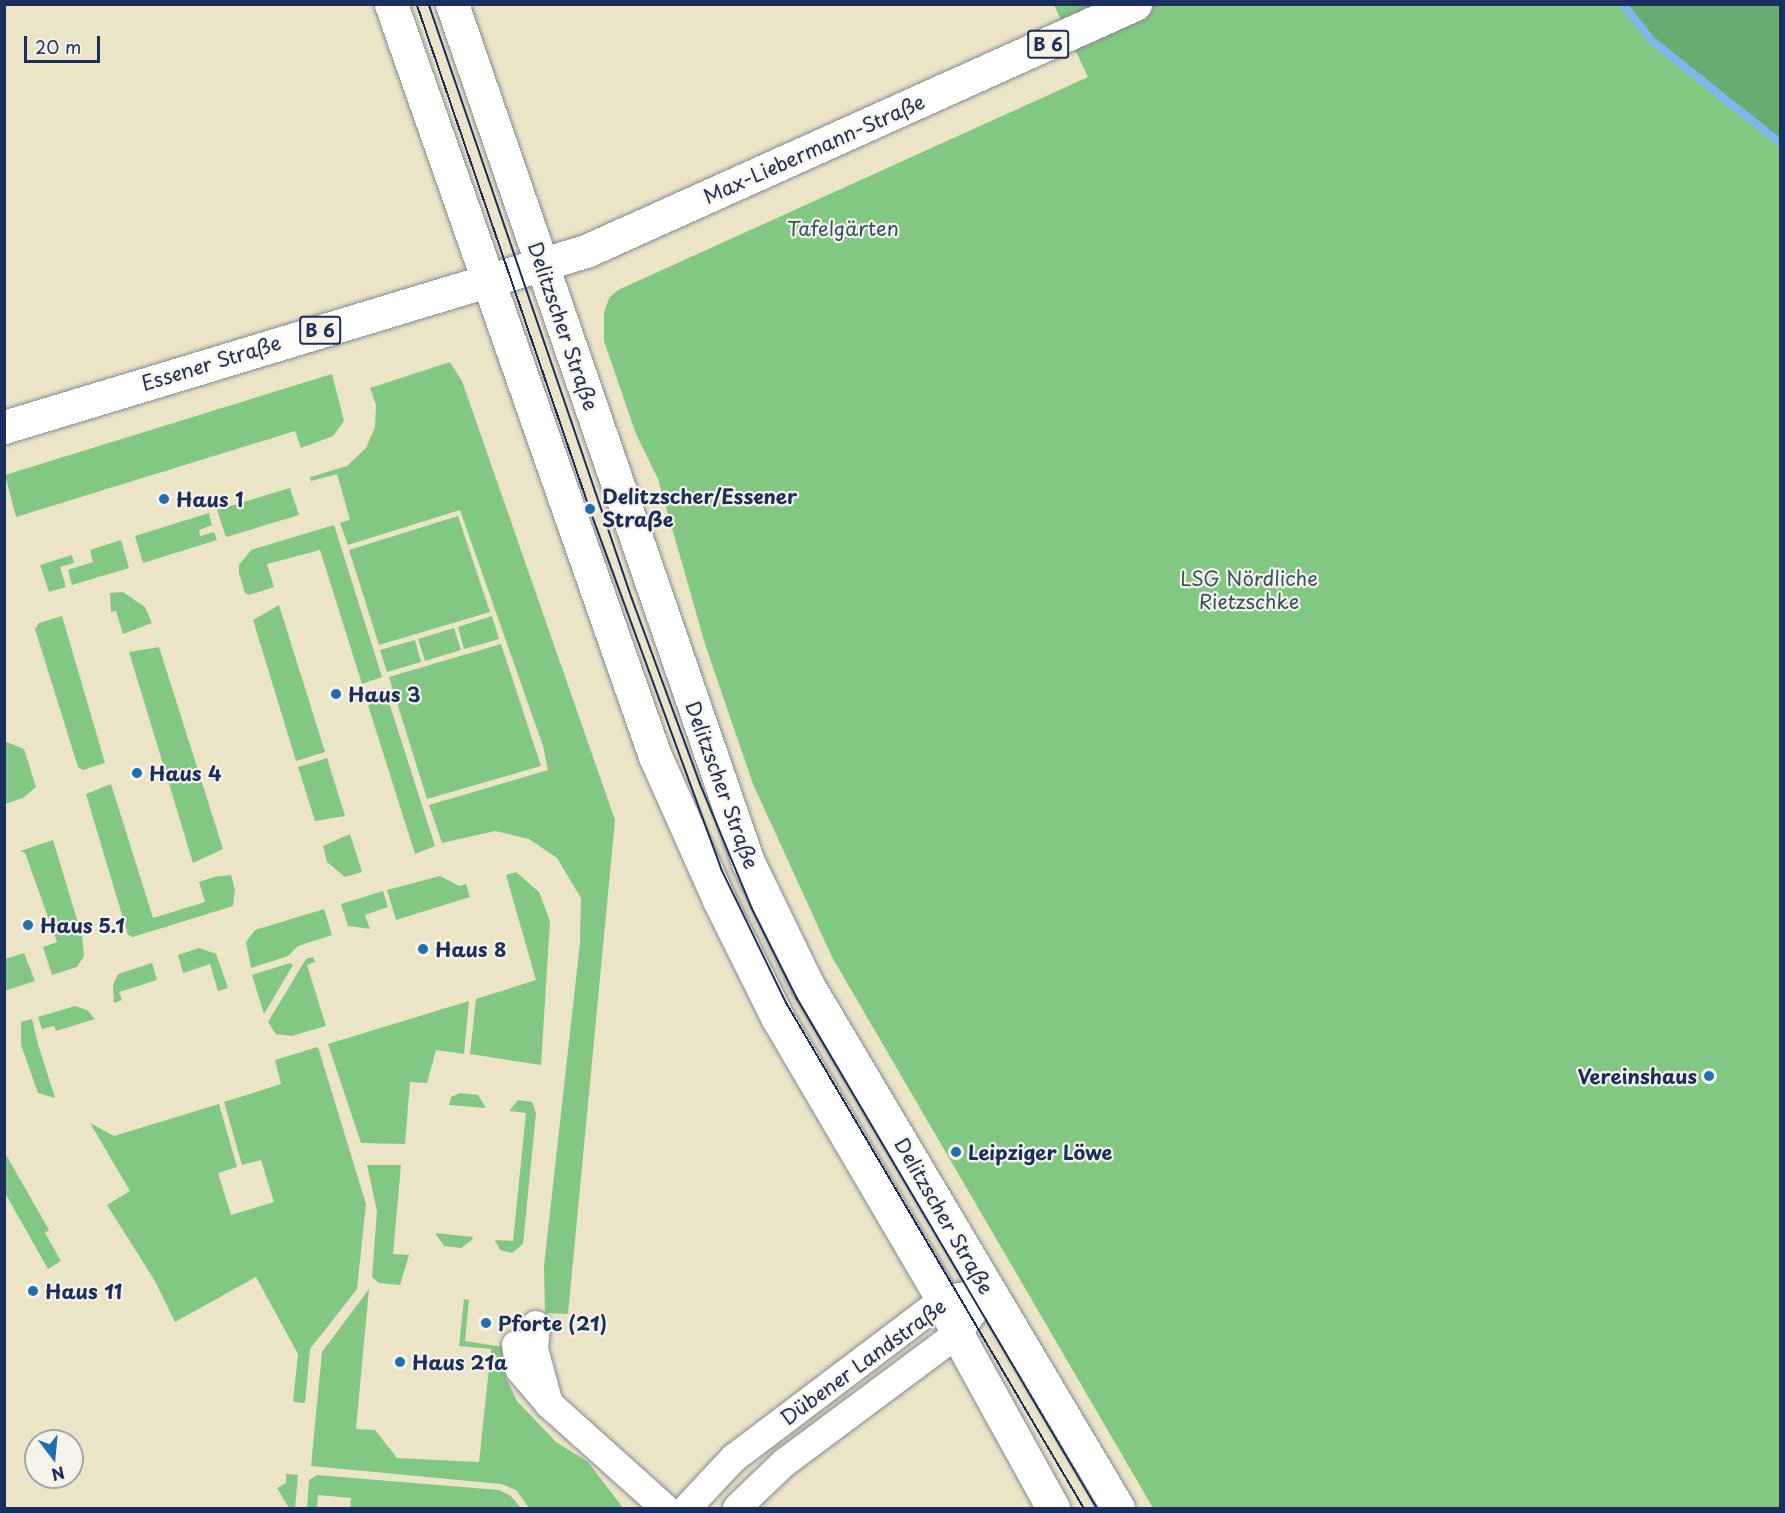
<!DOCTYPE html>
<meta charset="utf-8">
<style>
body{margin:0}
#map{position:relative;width:1785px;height:1513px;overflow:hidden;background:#ece4c7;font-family:"Playpen Sans",sans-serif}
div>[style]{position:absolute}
.green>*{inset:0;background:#82c883}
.forest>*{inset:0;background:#69ac71}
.stream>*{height:8px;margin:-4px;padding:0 4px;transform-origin:4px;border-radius:4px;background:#7cb8ee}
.roads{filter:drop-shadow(0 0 2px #848a92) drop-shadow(0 0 2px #848a92)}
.minor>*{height:28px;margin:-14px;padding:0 14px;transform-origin:14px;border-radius:14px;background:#fff}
.major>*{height:33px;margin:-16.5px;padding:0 16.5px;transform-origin:16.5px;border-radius:16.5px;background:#fff}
.tram>*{height:1.5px;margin:-0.75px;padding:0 0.75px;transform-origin:0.75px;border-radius:0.75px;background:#1b2f5e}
.dots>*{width:16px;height:16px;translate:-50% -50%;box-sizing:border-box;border:3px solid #f7f3e8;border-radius:50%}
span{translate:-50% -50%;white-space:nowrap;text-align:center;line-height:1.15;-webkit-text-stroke:4.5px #f7f3e8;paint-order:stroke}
.shield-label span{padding:2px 4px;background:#f7f3e8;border:2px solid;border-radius:4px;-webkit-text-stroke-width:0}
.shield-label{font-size:18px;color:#1b2f5e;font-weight:700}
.street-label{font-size:20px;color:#1b2f5e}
.park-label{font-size:20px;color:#355567}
.poi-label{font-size:20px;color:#1b2f5e;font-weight:700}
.left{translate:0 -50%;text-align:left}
.right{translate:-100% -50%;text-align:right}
.frame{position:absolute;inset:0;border:6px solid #1b2f5e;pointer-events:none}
.north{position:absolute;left:24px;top:1429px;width:60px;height:60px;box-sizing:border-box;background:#f7f3e8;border:2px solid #9fa5b1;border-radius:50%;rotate:164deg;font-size:16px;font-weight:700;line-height:24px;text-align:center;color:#1b2f5e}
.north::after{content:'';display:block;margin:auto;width:21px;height:27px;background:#1f6fb2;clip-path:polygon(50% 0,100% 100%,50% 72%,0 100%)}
.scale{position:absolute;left:24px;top:36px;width:76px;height:27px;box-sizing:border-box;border:3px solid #1b2f5e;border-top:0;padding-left:8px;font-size:18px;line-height:21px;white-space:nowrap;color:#1b2f5e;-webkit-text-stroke:4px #f7f3e8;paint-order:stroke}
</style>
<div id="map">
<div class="green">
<div style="clip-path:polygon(1054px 5px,1780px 5px,1780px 1508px,1153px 1508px,832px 957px,753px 784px,705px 644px,658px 479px,636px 434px,604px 341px,604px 313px,609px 298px,618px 290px,1088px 77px)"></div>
<div style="clip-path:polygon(450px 362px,462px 381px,615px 820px,568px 1314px,545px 1313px,544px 1266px,580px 943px,581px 898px,557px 858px,529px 839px,495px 831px,442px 843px,429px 805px,548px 770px,543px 746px,460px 510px,348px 545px,340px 523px,350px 520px,337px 474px,311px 481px,310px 477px,347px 466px,366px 448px,375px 427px,376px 405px,370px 388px)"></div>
<div style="clip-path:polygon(332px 374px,344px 421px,333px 436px,301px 448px,295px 431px,16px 517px,5px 475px)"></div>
<div style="clip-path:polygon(290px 488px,299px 515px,226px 537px,217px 510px)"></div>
<div style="clip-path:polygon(209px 513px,212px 525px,199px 530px,200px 536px,214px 532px,217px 540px,143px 563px,135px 536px)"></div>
<div style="clip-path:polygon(458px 516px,490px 612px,379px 645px,349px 550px)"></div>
<div style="clip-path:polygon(334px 525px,382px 677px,362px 684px,320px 550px,267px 564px,274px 587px,249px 595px,245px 593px,239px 573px,239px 565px,251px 550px)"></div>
<div style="clip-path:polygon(121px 540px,129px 568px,72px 585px,68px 570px,93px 562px,90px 550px)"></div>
<div style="clip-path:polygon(72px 555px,74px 563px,60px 567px,66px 587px,49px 592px,40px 565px)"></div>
<div style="clip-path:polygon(123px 592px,145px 607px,152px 623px,123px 634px,116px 611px,111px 612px,110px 593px)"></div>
<div style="clip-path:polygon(279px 605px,325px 752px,296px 761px,253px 620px)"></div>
<div style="clip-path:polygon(62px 616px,105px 763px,83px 770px,78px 767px,35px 629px,39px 623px)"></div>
<div style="clip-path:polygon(492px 616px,499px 639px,464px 649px,458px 627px)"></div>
<div style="clip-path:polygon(454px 628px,461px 650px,425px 661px,418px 639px)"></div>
<div style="clip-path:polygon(415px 640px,421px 662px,387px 672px,380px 650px)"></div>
<div style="clip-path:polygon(501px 644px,541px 766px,427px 799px,389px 677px)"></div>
<div style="clip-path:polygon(159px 647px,223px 849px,193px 863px,129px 652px)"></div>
<div style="clip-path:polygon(387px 696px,435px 846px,415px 854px,368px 705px)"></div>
<div style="clip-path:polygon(4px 741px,24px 749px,36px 787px,23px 798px,5px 804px)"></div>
<div style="clip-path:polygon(327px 758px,345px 816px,315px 821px,298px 767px)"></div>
<div style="clip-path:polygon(111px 784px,153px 918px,205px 902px,199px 882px,214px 877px,231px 875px,235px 890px,233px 906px,133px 937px,128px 935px,86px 794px)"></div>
<div style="clip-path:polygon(350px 834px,362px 872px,345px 877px,327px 862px,323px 846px)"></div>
<div style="clip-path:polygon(53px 840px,82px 936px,84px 956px,77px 967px,52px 975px,43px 947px,57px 942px,25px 853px,20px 851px)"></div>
<div style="clip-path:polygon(516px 872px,539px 892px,550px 921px,541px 1065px,470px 1054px,476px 999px,536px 980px,506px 875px)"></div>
<div style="clip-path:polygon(440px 876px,459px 886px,466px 884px,470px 897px,396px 920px,387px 890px)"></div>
<div style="clip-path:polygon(383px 891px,388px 907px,365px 915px,370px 929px,348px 926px,341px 904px)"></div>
<div style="clip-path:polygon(324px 909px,332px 935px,298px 946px,288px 956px,251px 968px,246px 942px,255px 930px)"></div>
<div style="clip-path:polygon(199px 948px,216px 954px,228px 988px,218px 991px,210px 964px,183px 973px,178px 955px)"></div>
<div style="clip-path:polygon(24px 953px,35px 981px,5px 991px,5px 959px)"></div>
<div style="clip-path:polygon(313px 957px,315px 962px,307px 965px,326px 1026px,291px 1036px,276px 1034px,268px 1022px,306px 959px)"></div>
<div style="clip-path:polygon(152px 963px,157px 980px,119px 992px,122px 1000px,114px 1003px,113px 985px,118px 974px)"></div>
<div style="clip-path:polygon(290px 963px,293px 965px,264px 1014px,252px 975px)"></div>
<div style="clip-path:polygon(469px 1001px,464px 1054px,436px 1050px,427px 1083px,410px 1082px,405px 1144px,361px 1143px,328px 1044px)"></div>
<div style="clip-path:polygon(75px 1006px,87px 1010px,95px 1019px,56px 1031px,54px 1026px,42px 1029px,38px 1017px)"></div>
<div style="clip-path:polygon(32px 1019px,38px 1044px,55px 1098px,38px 1093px,21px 1045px,21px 1022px)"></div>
<div style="clip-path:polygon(318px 1047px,366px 1204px,357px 1289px,310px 1349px,305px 1403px,293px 1402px,298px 1354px,256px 1277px,175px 1322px,155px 1281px,107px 1205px,130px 1191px,90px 1123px,114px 1136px,219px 1104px,237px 1167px,218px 1173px,231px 1215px,274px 1202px,261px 1160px,242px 1165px,224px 1102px,281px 1084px,275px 1060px)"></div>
<div style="clip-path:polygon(460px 1093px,478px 1095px,486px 1108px,449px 1105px,451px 1097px)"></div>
<div style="clip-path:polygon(518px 1100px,532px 1102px,536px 1113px,523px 1244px,512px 1253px,500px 1250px,495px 1240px,513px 1241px,526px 1113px,509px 1111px)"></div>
<div style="clip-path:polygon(5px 1153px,49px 1230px,45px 1233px,61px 1261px,48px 1269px,5px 1193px)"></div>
<div style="clip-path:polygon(367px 1165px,401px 1165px,393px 1254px,409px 1255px,400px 1285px,379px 1283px,372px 1277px,377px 1211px)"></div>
<div style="clip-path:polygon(435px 1233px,473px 1237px,472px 1240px,461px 1248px,444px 1246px)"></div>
<div style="clip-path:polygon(369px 1289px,356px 1429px,375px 1430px,397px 1458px,479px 1462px,491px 1349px,459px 1346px,464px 1299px,469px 1300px,465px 1341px,503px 1347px,505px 1376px,517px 1401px,556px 1442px,588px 1462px,623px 1508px,529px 1508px,516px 1490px,501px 1484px,311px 1466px,322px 1352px)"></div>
<div style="clip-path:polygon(286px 1474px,298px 1475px,295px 1508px,289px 1508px,277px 1488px,286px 1483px)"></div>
<div style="clip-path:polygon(317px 1475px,499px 1490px,511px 1496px,521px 1508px,350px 1508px,351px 1498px,318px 1495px,317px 1508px,307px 1508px,309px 1480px)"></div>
</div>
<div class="forest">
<div style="clip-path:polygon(1627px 5px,1780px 5px,1780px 138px,1653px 37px)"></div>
</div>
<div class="stream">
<div style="left:1623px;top:4px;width:46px;rotate:52.1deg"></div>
<div style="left:1651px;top:40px;width:165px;rotate:38.6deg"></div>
</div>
<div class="roads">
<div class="minor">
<div style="left:516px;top:1345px;width:25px;rotate:81deg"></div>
<div style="left:520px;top:1370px;width:45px;rotate:49.5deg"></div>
<div style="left:549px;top:1404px;width:57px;rotate:-105.3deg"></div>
<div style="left:534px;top:1349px;width:24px;rotate:-85deg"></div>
<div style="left:549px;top:1404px;width:156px;rotate:41.9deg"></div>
<div style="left:687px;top:1508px;width:69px;rotate:-46.8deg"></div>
<div style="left:734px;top:1458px;width:262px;rotate:-37.1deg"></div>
<div style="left:943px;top:1300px;width:46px;rotate:-10.1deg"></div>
<div style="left:737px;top:1508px;width:65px;rotate:-43.8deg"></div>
<div style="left:784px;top:1463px;width:216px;rotate:-36.7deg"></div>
<div style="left:957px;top:1334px;width:52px;rotate:-53.6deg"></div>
</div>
<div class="major">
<div style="left:391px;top:4px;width:797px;rotate:70.66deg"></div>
<div style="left:655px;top:756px;width:158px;rotate:66deg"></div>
<div style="left:719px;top:900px;width:131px;rotate:63.6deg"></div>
<div style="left:777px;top:1017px;width:328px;rotate:59.6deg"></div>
<div style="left:943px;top:1300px;width:37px;rotate:68deg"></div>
<div style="left:957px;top:1334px;width:199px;rotate:61.1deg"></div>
<div style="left:452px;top:4px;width:908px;rotate:70.97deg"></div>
<div style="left:748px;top:862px;width:136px;rotate:64.2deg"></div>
<div style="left:807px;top:984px;width:609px;rotate:59.31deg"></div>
<div style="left:4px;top:427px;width:608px;rotate:-16.83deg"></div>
<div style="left:586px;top:251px;width:602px;rotate:-24.22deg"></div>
</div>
</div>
<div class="tram">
<div style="left:417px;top:4px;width:534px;rotate:71.09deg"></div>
<div style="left:590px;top:509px;width:384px;rotate:69.9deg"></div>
<div style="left:722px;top:870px;width:147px;rotate:64.1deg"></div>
<div style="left:786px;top:1002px;width:587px;rotate:59.5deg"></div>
<div style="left:429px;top:4px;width:628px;rotate:71.13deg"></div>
<div style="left:632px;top:598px;width:197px;rotate:69.8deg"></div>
<div style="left:700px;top:783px;width:135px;rotate:67.4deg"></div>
<div style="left:752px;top:908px;width:101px;rotate:63.4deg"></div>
<div style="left:797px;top:998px;width:592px;rotate:59.53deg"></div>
</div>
<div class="dots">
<div style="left:164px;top:499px;background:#1f6fb2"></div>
<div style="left:590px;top:509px;background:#1f6fb2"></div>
<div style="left:336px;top:694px;background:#1f6fb2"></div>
<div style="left:137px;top:773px;background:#1f6fb2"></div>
<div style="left:28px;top:925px;background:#1f6fb2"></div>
<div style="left:423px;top:949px;background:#1f6fb2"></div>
<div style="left:1709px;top:1076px;background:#1f6fb2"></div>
<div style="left:956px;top:1152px;background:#1f6fb2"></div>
<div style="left:33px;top:1291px;background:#1f6fb2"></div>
<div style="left:486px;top:1323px;background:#1f6fb2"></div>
<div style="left:400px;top:1362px;background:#1f6fb2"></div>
</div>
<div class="shield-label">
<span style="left:1048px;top:44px">B 6</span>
<span style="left:320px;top:330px">B 6</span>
</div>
<div class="street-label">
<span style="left:814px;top:149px;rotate:-24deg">Max-Liebermann-Straße</span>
<span style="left:563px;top:326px;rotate:71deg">Delitzscher Straße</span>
<span style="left:211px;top:363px;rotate:-17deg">Essener Straße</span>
<span style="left:722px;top:785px;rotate:70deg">Delitzscher Straße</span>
<span style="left:944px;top:1216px;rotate:60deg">Delitzscher Straße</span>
<span style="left:863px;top:1362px;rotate:-36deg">Dübener Landstraße</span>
</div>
<div class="park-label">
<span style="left:843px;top:228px">Tafelgärten</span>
<span style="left:1249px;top:590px">LSG Nördliche<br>Rietzschke</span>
</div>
<div class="poi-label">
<span class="left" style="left:602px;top:508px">Delitzscher/Essener<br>Straße</span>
<span class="left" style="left:176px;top:499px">Haus 1</span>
<span class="left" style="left:348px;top:694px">Haus 3</span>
<span class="left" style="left:149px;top:773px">Haus 4</span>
<span class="left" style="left:40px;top:925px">Haus 5.1</span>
<span class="left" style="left:435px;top:949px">Haus 8</span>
<span class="right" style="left:1697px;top:1076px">Vereinshaus</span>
<span class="left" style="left:968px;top:1152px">Leipziger Löwe</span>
<span class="left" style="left:45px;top:1291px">Haus 11</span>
<span class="left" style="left:498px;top:1323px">Pforte (21)</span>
<span class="left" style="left:412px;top:1362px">Haus 21a</span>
</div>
<div class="frame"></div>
<div class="north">N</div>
<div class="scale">20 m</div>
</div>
